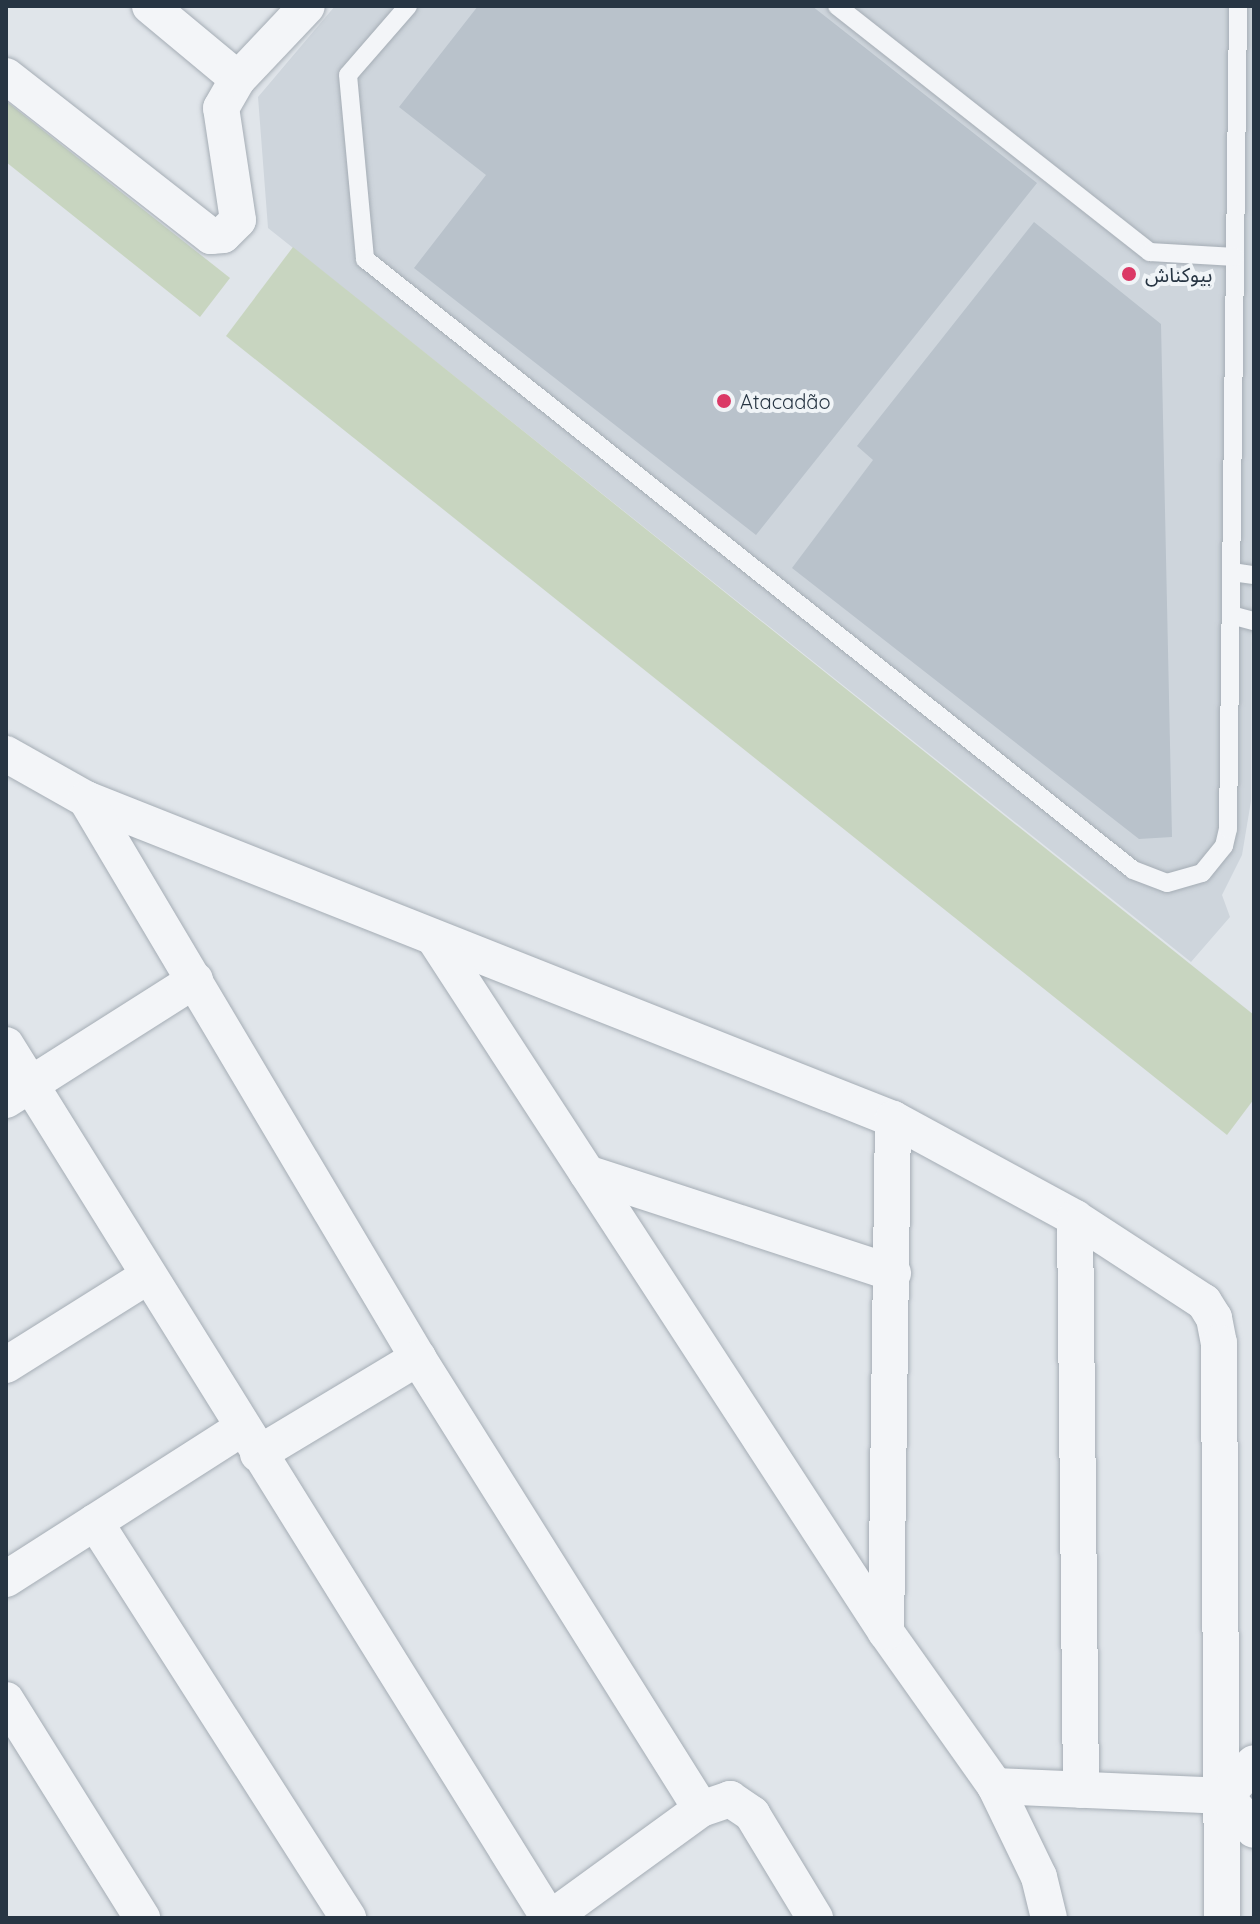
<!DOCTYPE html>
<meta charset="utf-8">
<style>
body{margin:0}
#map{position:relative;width:1260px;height:1924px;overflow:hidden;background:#e0e5ea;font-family:Quicksand,"Noto Sans Arabic",sans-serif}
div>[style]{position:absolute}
.built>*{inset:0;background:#ced5dc}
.green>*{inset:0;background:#c8d5c0}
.building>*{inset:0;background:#b9c2cb}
.roads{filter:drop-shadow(0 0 2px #a5adb5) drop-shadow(0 0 2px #a5adb5)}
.service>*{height:18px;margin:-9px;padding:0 9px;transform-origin:9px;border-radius:9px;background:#f3f5f8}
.minor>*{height:36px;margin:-18px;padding:0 18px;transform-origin:18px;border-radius:18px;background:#f3f5f8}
.dots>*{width:22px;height:22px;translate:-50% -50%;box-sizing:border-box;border:4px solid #f0f4f7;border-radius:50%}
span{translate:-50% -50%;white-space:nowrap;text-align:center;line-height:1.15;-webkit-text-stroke:8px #f0f4f7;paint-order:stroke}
.poi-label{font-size:20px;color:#273543}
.left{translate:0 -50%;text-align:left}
.frame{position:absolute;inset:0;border:8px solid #273543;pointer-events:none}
</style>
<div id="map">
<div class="built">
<div style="clip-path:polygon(335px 6px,1254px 6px,1251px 801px,1242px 855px,1222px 895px,1230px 917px,1191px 962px,268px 228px,258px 97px)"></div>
</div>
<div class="green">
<div style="clip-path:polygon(6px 101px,230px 278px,200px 317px,6px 162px)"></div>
<div style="clip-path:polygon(293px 247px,1254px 1015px,1254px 1099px,1227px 1135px,226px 336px)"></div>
</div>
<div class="building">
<div style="clip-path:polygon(478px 6px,812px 6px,1037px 183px,756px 535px,414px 268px,486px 175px,399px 107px)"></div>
<div style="clip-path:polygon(1034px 222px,1161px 324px,1172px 837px,1139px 839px,792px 568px,873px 460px,857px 446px)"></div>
</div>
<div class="roads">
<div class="service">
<div style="left:408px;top:6px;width:91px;rotate:131deg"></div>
<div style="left:348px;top:75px;width:185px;rotate:84.7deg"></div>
<div style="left:365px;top:259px;width:981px;rotate:38.5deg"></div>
<div style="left:1133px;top:870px;width:36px;rotate:21deg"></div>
<div style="left:1167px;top:883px;width:36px;rotate:-16deg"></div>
<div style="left:1202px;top:873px;width:35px;rotate:-51deg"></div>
<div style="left:1224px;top:846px;width:17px;rotate:-77deg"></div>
<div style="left:1228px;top:829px;width:823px;rotate:-89.3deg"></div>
<div style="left:837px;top:6px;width:398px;rotate:38.2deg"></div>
<div style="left:1150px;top:252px;width:85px;rotate:3.4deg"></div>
<div style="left:1232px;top:572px;width:22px;rotate:8deg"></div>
<div style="left:1231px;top:615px;width:24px;rotate:15deg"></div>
</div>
<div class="minor">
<div style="left:150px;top:6px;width:114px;rotate:39.7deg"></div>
<div style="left:6px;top:76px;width:260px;rotate:38deg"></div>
<div style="left:211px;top:236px;width:12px;rotate:-5deg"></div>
<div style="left:223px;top:235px;width:21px;rotate:-45deg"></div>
<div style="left:238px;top:220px;width:113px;rotate:-98.6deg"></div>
<div style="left:221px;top:108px;width:34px;rotate:-60deg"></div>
<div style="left:238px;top:79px;width:100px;rotate:-46.6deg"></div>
<div style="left:6px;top:754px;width:92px;rotate:29.4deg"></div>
<div style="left:86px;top:799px;width:868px;rotate:21.63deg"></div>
<div style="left:893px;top:1119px;width:207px;rotate:28.5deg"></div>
<div style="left:1075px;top:1218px;width:154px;rotate:33.1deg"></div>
<div style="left:1204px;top:1302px;width:19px;rotate:58deg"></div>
<div style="left:1214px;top:1318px;width:25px;rotate:79deg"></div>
<div style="left:1219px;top:1343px;width:575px;rotate:89.7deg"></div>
<div style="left:86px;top:799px;width:650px;rotate:59.29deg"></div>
<div style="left:418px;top:1358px;width:532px;rotate:57.89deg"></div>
<div style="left:436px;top:941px;width:825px;rotate:56.93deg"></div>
<div style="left:886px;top:1632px;width:189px;rotate:54.7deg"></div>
<div style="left:995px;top:1786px;width:101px;rotate:64.2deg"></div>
<div style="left:1039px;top:1877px;width:42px;rotate:76.3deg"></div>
<div style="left:6px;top:1045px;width:1028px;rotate:58.12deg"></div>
<div style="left:6px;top:1100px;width:224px;rotate:-32.4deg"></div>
<div style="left:587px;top:1173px;width:322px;rotate:18.1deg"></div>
<div style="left:1075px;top:1218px;width:572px;rotate:89.4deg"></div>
<div style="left:6px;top:1365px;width:168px;rotate:-32.1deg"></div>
<div style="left:258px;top:1454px;width:187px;rotate:-31deg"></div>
<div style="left:95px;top:1522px;width:470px;rotate:57.4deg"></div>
<div style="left:6px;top:1579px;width:280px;rotate:-32.6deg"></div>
<div style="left:886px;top:1632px;width:513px;rotate:-89.22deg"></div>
<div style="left:6px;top:1700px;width:257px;rotate:58deg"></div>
<div style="left:995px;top:1786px;width:231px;rotate:2.5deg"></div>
<div style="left:1226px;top:1796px;width:44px;rotate:50.5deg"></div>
<div style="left:1226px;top:1796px;width:43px;rotate:-49.7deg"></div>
<div style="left:551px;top:1918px;width:185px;rotate:-36deg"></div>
<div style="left:701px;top:1809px;width:31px;rotate:-19deg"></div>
<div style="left:730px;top:1799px;width:27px;rotate:34deg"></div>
<div style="left:752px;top:1814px;width:122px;rotate:58.8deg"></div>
</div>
</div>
<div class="dots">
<div style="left:1129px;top:274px;background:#db3966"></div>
<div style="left:724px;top:401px;background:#db3966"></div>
</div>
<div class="poi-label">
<span class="left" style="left:1145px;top:274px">بيوكناش</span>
<span class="left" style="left:740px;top:401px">Atacadão</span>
</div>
<div class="frame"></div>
</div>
